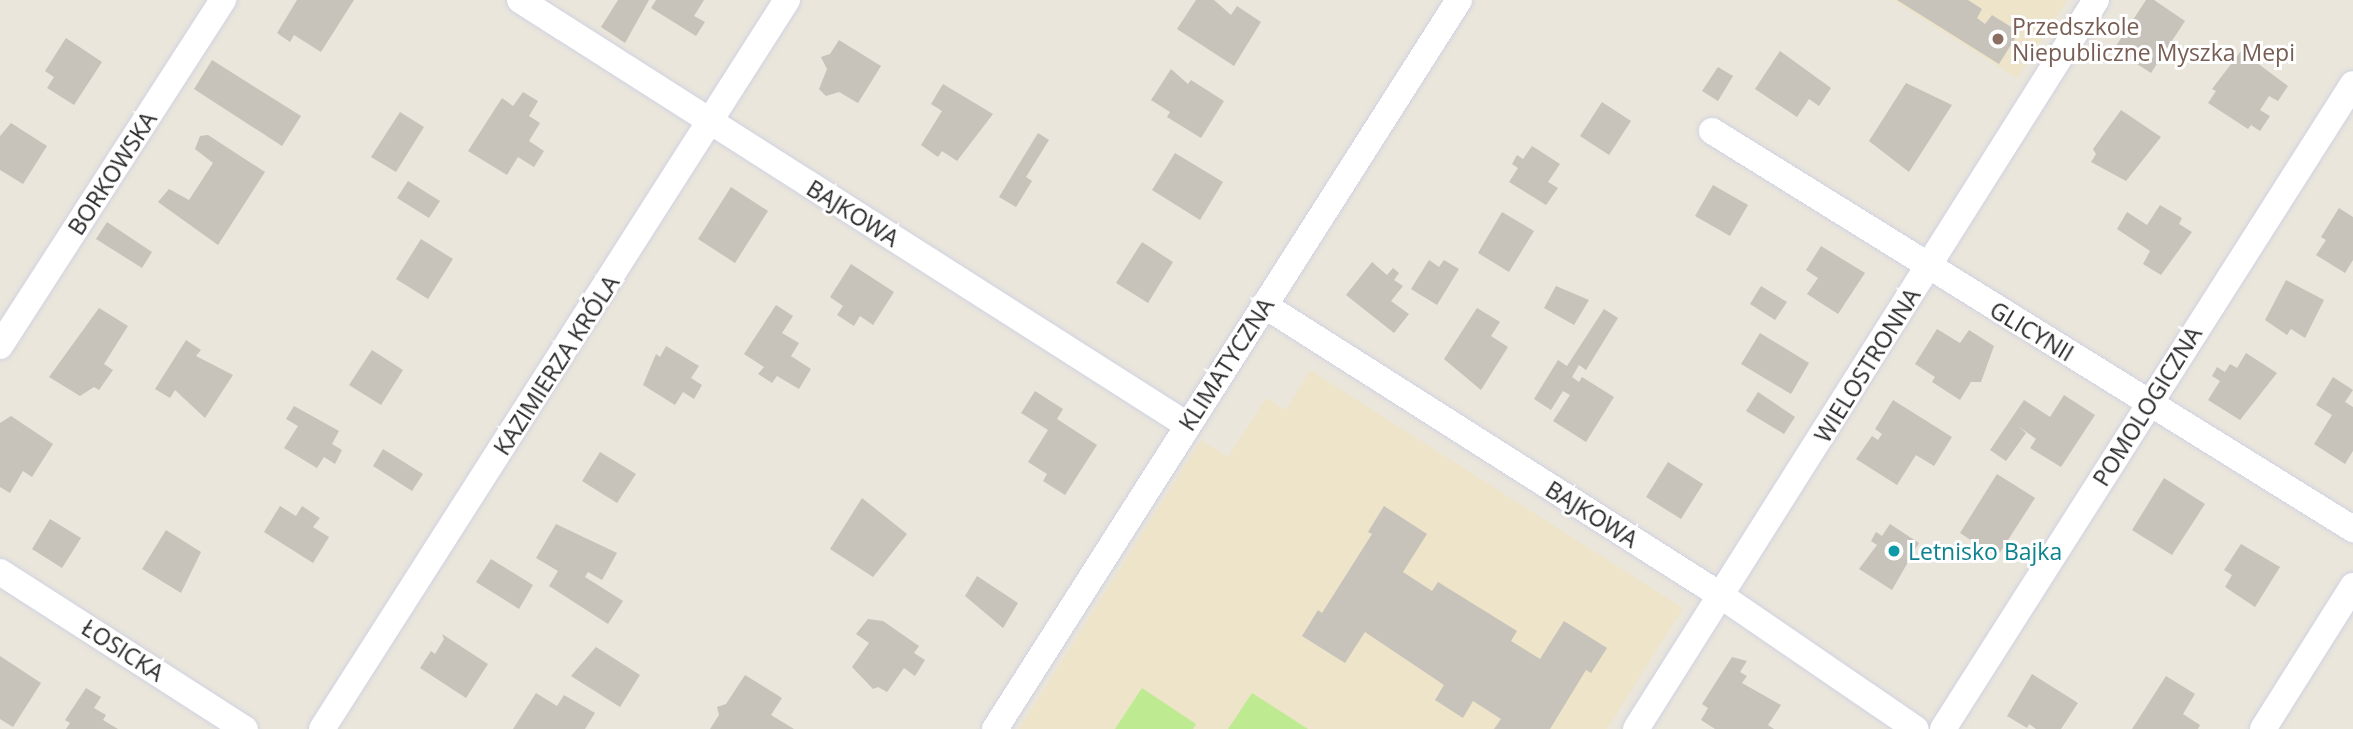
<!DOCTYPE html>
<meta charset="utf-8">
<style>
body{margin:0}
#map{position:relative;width:2353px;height:729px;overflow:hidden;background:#ebe6db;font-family:"Open Sans",sans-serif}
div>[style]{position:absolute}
.education>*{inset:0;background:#ede4ca}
.pitch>*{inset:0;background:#beea92}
.building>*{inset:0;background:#c7c2ba}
.roads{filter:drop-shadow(0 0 2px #d0d2e2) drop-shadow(0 0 2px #d0d2e2)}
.minor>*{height:26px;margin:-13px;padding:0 13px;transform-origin:13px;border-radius:13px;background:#fff}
.dots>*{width:19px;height:19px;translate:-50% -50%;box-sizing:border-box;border:4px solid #fff;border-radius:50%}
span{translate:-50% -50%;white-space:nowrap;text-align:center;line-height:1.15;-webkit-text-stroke:6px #fff;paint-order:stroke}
.education-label{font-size:23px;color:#785e54}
.left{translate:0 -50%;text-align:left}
.street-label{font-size:23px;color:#292929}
.culture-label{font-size:23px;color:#0d838f}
</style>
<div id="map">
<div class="education">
<div style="clip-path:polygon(1893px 0,2067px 0,2017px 78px)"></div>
<div style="clip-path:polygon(1310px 370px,1683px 608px,1607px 729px,1019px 729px,1201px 440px,1228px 457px,1266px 398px,1286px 410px)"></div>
</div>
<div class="pitch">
<div style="clip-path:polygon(1142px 688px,1196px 724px,1193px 729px,1115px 729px)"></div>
<div style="clip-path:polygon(1252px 693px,1308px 729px,1228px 729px)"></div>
</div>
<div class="building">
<div style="clip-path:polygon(297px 0,354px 0,321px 52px,294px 35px,290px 42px,277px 33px)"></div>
<div style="clip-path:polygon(618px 0,649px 0,625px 43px,601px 27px)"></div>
<div style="clip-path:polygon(656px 0,704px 0,694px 16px,705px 22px,696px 36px,651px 8px)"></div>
<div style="clip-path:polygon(1196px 0,1214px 0,1231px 15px,1237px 6px,1261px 22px,1234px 66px,1177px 29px)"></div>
<div style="clip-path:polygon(1897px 0,1968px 0,1982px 9px,1977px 18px,1985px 24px,1992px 15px,2019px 32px,1999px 64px)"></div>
<div style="clip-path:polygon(2146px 0,2154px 0,2185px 21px,2151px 73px,2114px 49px)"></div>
<div style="clip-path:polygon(66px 38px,102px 62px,74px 105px,47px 88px,54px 77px,45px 71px)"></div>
<div style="clip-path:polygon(839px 40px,881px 66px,858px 103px,839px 92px,826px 96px,819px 89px,827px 69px,821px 57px,830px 54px)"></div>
<div style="clip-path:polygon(1780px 51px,1831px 88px,1819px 106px,1809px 99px,1797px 117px,1755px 89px)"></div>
<div style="clip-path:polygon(2241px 51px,2288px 86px,2278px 101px,2269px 96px,2260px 110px,2270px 116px,2260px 131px,2251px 125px,2248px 129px,2208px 103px,2216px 91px,2212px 89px)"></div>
<div style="clip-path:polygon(212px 60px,301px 116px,282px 146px,194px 89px)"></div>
<div style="clip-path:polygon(1718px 67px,1733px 76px,1718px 101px,1702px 91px)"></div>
<div style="clip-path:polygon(1171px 69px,1188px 84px,1191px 80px,1224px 101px,1201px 138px,1167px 117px,1170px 112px,1151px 100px)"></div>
<div style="clip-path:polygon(1906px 83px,1952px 105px,1909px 172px,1869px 141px)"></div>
<div style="clip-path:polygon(943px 84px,993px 114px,957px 161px,942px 151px,938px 157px,921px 145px,942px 111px,931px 104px)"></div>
<div style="clip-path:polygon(523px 92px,538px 101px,529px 116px,540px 123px,529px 141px,544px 151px,534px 167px,518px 157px,507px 175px,468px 151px,502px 98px,513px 106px)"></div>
<div style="clip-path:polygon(1602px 102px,1631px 121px,1609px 155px,1580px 136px)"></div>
<div style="clip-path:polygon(2121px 110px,2161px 137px,2126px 181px,2091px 162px,2096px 154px,2093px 149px)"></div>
<div style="clip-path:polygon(400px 112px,424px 127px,396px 172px,371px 157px)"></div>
<div style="clip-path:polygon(11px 123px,47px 146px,23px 184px,0 170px,0 136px)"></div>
<div style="clip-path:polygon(1038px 133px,1049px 140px,1026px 177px,1032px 181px,1016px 207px,999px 197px)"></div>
<div style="clip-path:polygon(208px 135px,265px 172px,218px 245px,158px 202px,169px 189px,189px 200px,213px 163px,195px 149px,200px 136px)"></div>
<div style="clip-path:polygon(1532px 146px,1560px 164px,1548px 182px,1558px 188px,1546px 205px,1509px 182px,1518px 168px,1512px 164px,1517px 155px,1523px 159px)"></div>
<div style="clip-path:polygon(1175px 153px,1223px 182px,1200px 220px,1152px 190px)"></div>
<div style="clip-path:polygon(408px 181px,440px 201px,429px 218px,397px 198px)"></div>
<div style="clip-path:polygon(1713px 185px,1748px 205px,1730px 236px,1695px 216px)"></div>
<div style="clip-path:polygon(731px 187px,768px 211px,735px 263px,698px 239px)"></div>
<div style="clip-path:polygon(2160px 205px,2182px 218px,2179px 224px,2192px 232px,2161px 275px,2143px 264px,2150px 251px,2117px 229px,2127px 212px,2147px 225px)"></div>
<div style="clip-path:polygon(2339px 208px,2353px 217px,2353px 260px,2345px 273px,2316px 255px,2326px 240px,2321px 237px)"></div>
<div style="clip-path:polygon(1502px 212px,1534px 231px,1509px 272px,1478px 253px)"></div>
<div style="clip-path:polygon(107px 222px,152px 252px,142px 268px,96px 239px)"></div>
<div style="clip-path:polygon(421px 239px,453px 259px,428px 299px,396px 279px)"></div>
<div style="clip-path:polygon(1142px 242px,1173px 262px,1148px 303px,1116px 283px)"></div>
<div style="clip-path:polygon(1821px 246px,1865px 273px,1838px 314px,1807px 294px,1818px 278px,1806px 270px)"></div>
<div style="clip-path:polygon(1429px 260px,1439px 267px,1444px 260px,1459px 269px,1437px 305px,1411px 289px)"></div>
<div style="clip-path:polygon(1372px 262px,1387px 275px,1393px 268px,1399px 273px,1394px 280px,1403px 286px,1391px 301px,1409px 314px,1394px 333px,1346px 295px)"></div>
<div style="clip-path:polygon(851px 264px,894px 292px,873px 325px,860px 316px,854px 326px,837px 315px,843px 306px,830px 297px)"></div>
<div style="clip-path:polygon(2286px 280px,2324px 300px,2305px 338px,2291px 329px,2287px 335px,2265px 320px)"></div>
<div style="clip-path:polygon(1556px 286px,1589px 300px,1574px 325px,1544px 308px)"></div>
<div style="clip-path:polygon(1761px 286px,1787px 302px,1775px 320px,1750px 304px)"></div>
<div style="clip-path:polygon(776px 305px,793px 316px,782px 333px,799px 343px,791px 356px,811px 369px,799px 389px,777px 376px,772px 383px,758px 374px,764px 367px,744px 354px)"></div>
<div style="clip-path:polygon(99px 308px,128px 326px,104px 364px,113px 370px,99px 390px,94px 387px,80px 396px,49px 377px)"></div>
<div style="clip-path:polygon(1477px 308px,1500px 322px,1491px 336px,1508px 347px,1481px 390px,1444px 359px)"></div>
<div style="clip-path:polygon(1604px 309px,1618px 318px,1586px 370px,1579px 365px,1572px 377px,1579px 382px,1582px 377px,1614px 397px,1586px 442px,1553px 421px,1570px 395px,1563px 391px,1551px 410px,1534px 399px,1558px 360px,1567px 366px)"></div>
<div style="clip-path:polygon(1937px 329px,1960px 343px,1969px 330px,1994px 346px,1981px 382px,1971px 382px,1960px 400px,1932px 382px,1935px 377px,1915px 364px)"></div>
<div style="clip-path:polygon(1760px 333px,1809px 363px,1791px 394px,1741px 364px)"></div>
<div style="clip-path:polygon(186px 340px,201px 350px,196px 356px,233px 375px,205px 418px,175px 390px,170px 398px,155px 389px)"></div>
<div style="clip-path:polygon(666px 346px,699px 366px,691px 378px,702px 385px,694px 399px,683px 392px,675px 405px,643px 385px,656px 354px,660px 357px)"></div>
<div style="clip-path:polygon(372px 350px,403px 370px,381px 405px,349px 385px)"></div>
<div style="clip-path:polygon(2246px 353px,2277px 373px,2240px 420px,2208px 400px,2220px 381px,2212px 376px,2217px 367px,2225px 372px,2230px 364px,2237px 368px)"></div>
<div style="clip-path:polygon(2333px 377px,2353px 390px,2345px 402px,2353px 407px,2353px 451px,2345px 464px,2314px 444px,2332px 415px,2316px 405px)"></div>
<div style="clip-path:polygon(1035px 391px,1063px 409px,1057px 419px,1097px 445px,1065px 495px,1043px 481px,1047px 474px,1028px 462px,1048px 430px,1021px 413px)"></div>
<div style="clip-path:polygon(1758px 392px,1795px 417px,1784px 434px,1746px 411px)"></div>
<div style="clip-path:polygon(2064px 395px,2095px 415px,2061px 467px,2030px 448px,2036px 439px,2018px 426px,2026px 433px,2006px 461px,1990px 450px,2024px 400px,2050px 417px)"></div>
<div style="clip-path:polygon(1893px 400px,1952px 437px,1934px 466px,1916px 455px,1897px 485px,1856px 459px,1872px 436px,1878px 440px,1882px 434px,1875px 429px)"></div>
<div style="clip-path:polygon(294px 406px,339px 431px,332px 444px,342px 450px,335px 464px,324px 457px,317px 468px,284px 448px,298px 426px,286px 419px)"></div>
<div style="clip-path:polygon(11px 416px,53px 444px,32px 477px,23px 471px,10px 493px,0 487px,0 423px)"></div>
<div style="clip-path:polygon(383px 449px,423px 474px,412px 491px,373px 466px)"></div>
<div style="clip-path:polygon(600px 452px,636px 474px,617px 503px,582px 481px)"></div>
<div style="clip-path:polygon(1668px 462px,1703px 484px,1681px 519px,1646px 497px)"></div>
<div style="clip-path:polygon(1997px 474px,2035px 498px,1997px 557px,1960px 533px)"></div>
<div style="clip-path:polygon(2164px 478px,2205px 504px,2172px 555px,2132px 530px)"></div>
<div style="clip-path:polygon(862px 498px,907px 534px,873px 577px,830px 549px)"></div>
<div style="clip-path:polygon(280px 506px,296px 516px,302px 506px,320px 518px,313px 527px,329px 537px,313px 563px,264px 532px)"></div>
<div style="clip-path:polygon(1384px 506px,1427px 534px,1403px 572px,1432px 591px,1438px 582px,1517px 631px,1511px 641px,1540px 659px,1564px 621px,1607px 648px,1591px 673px,1586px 670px,1550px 729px,1494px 729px,1501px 719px,1473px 701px,1463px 718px,1435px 700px,1444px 685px,1365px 632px,1345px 663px,1302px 636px,1318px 610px,1322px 613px,1372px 534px,1368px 532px)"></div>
<div style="clip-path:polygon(50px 519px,81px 538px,62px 568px,32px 549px)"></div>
<div style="clip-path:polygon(556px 524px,617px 553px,602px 580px,588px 572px,585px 577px,623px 601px,608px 624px,549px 586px,558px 571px,536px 558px)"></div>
<div style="clip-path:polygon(1890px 524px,1919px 543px,1892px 590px,1859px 569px,1877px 545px,1871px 541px,1876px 532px,1882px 536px)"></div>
<div style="clip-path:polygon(166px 530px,201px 552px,181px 593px,142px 569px)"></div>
<div style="clip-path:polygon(2241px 544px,2280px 567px,2255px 607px,2225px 587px,2232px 575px,2224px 570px)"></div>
<div style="clip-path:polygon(491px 559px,533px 585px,519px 609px,476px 582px)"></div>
<div style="clip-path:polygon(977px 576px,1018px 603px,1003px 628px,965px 596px)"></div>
<div style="clip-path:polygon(868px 619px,883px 621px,919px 646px,914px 653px,925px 660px,915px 676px,904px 668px,887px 692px,878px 687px,873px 689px,852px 667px,869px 643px,856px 634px)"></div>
<div style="clip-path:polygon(442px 634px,488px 664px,466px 698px,420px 668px,431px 651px,435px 654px,444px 639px)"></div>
<div style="clip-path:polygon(596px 647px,640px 675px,620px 707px,571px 676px)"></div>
<div style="clip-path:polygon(0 656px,41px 683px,13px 727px,0 719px)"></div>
<div style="clip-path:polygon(1732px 657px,1747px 661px,1740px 672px,1747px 676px,1742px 683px,1781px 705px,1768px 725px,1774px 729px,1715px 729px,1701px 720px,1708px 708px,1702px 704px)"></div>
<div style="clip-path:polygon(2032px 674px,2078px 703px,2061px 729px,2036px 729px,2029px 724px,2027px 728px,2007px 716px)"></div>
<div style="clip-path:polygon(745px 675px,782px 698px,771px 715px,794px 729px,710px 729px,719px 715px,717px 707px,726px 704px)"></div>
<div style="clip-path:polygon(2166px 676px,2195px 694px,2183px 714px,2200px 725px,2198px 729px,2132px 729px)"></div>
<div style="clip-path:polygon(86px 688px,101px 697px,94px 708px,106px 715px,103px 720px,118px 729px,66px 729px,70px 723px,65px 720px)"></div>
<div style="clip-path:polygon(536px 693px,557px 706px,564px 695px,595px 713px,585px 729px,513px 729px)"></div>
</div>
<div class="roads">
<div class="minor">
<div style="left:520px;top:0;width:791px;rotate:32.5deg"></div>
<div style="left:1712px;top:131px;width:755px;rotate:31.84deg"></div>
<div style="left:1264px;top:305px;width:540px;rotate:32.45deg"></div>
<div style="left:1720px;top:595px;width:237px;rotate:34.4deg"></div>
<div style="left:0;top:346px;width:412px;rotate:-57.2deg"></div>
<div style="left:0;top:572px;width:291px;rotate:32.7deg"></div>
<div style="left:322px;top:729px;width:865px;rotate:-57.47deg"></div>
<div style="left:995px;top:729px;width:864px;rotate:-57.52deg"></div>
<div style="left:1636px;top:729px;width:862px;rotate:-57.75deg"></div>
<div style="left:1943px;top:729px;width:764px;rotate:-57.56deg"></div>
<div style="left:2263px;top:729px;width:169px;rotate:-57.8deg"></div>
</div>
</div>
<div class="dots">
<div style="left:1998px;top:39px;background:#8d6e63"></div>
<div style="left:1894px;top:551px;background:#0f9aa8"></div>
</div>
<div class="education-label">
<span class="left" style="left:2012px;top:39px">Przedszkole<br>Niepubliczne Myszka Mepi</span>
</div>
<div class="street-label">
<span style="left:112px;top:173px;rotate:-57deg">BORKOWSKA</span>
<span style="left:853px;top:213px;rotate:32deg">BAJKOWA</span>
<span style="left:2032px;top:331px;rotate:31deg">GLICYNII</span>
<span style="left:1226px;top:364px;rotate:-57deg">KLIMATYCZNA</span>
<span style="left:556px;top:365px;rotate:-57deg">KAZIMIERZA KRÓLA</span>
<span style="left:1867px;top:365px;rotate:-58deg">WIELOSTRONNA</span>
<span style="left:2147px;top:406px;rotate:-58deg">POMOLOGICZNA</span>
<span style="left:1592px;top:514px;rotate:32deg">BAJKOWA</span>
<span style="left:123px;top:650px;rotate:33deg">ŁOSICKA</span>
</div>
<div class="culture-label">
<span class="left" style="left:1908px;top:551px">Letnisko Bajka</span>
</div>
</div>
